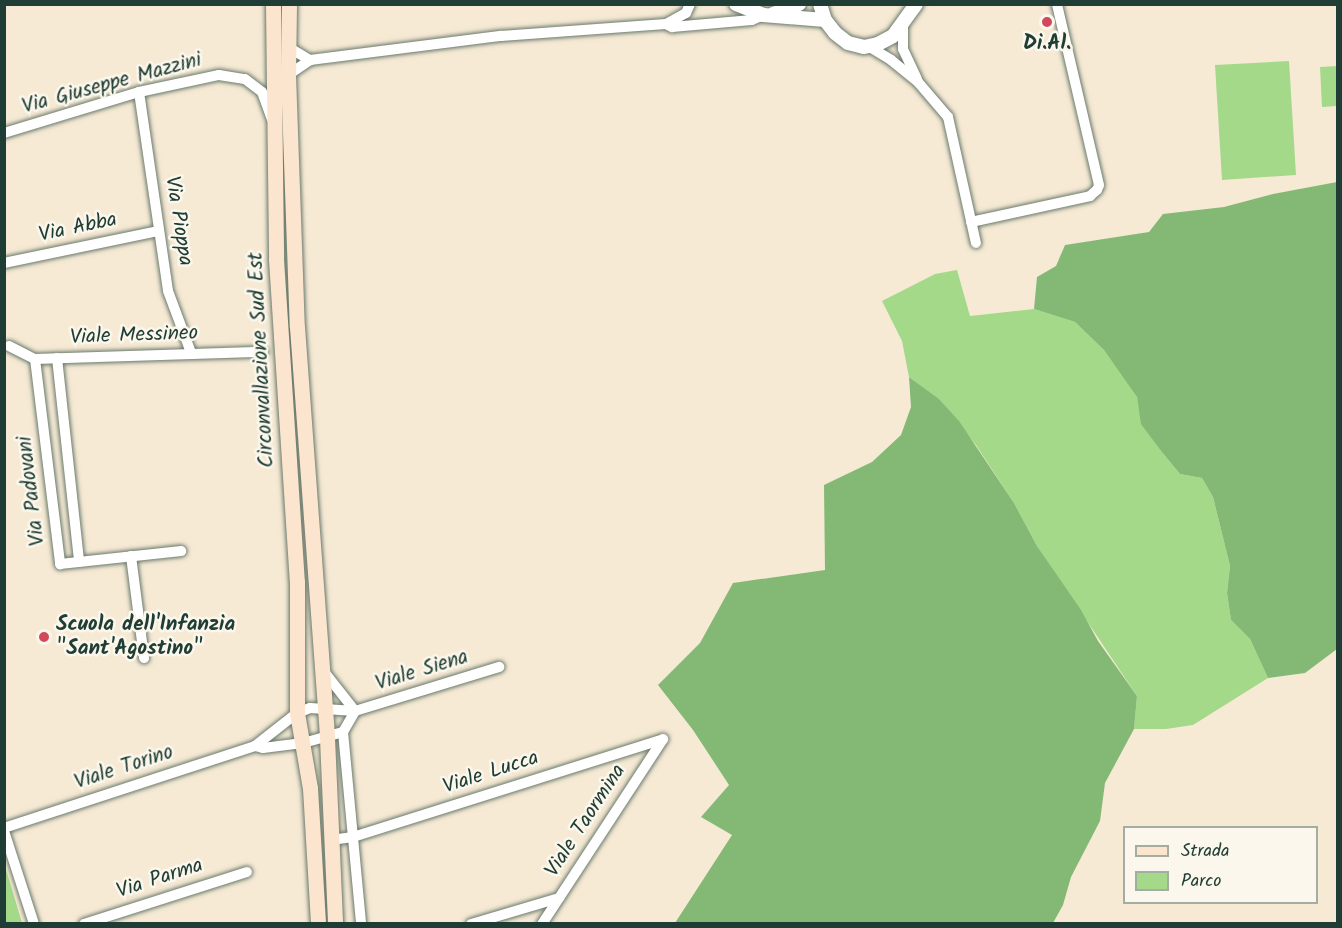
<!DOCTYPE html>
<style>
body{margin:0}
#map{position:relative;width:1342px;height:928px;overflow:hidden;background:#f6ead5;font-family:Kalam,sans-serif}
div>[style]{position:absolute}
.green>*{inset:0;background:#a4d989}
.forest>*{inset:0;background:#83b975}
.roads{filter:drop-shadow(0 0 2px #6a7a6c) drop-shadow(0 0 2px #6a7a6c)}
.minor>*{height:10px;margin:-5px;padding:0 5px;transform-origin:5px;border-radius:5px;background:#fff}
.tertiary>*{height:14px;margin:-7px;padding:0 7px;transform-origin:7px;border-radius:7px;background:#fff}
.secondary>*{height:15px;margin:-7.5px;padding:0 7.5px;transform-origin:7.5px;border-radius:7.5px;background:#fce5cf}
.dots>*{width:16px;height:16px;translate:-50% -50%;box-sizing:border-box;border:3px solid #fbf7ec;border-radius:50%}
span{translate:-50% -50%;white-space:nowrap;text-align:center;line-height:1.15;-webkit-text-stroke:5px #fbf7ec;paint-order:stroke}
.poi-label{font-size:21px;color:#1f3d34;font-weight:700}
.left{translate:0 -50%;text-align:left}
.street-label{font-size:21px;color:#1f3d34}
.frame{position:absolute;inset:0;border:6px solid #1f3d34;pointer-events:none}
.legend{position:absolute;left:1123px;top:826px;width:195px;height:78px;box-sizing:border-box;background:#fbf7ec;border:2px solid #a3ada2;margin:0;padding:8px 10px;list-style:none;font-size:18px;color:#1f3d34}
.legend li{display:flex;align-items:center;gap:12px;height:30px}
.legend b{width:30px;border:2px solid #a3ada2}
</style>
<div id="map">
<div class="green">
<div style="clip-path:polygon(1289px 61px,1296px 175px,1222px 180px,1215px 65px)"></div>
<div style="clip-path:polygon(1337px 66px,1337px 106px,1322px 107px,1320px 67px)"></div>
<div style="clip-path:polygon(957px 270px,970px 316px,1034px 309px,1075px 322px,1104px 350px,1123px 376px,1137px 397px,1142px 424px,1161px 451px,1180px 474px,1202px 478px,1213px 497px,1230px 566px,1227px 593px,1231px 620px,1250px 639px,1268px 678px,1193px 725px,1166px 729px,1134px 729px,1137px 696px,1037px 546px,1014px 503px,976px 445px,938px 398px,909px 377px,902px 341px,882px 301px,935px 274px)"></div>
<div style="clip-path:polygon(5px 866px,22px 923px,5px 923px)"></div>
</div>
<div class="forest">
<div style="clip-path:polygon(1337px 182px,1337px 649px,1305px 673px,1268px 678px,1250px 639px,1231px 620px,1227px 593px,1230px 566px,1213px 497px,1202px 478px,1180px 474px,1161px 451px,1141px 424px,1137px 397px,1104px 350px,1075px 322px,1034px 309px,1037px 277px,1056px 266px,1065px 245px,1149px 232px,1163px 214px,1224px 207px,1273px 194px)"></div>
<div style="clip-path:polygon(909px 377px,938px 398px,959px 421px,1014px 503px,1037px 546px,1081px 610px,1098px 641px,1137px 696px,1134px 729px,1105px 783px,1100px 821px,1071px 877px,1063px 905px,1053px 923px,675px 923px,732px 835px,701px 817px,729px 785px,693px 730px,658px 685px,700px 643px,733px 583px,825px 570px,824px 485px,872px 462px,901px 435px,911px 407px)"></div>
</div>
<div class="roads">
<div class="minor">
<div style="left:666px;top:24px;width:23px;rotate:-29deg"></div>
<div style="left:686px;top:13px;width:10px;rotate:-66deg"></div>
<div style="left:903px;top:26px;width:23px;rotate:90deg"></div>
<div style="left:903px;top:49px;width:33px;rotate:65deg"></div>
<div style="left:868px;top:46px;width:27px;rotate:31deg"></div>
<div style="left:891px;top:60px;width:35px;rotate:39deg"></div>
<div style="left:918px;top:82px;width:46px;rotate:49.4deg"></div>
<div style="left:948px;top:117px;width:129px;rotate:77.5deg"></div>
<div style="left:288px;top:47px;width:26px;rotate:31deg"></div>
<div style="left:288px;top:75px;width:27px;rotate:-34deg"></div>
<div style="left:310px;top:60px;width:193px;rotate:-7.2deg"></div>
<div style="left:501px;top:36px;width:165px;rotate:-4.2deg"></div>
<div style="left:666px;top:24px;width:7px;rotate:27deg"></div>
<div style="left:672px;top:27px;width:80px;rotate:-5deg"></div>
<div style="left:752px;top:20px;width:12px;rotate:-24deg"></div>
<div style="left:139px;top:92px;width:201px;rotate:81.7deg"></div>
<div style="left:168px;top:291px;width:66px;rotate:69.6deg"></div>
<div style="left:4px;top:133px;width:141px;rotate:-16.9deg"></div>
<div style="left:139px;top:92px;width:82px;rotate:-12deg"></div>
<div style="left:219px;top:75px;width:26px;rotate:9deg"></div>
<div style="left:245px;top:79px;width:21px;rotate:37deg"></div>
<div style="left:262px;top:92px;width:29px;rotate:70deg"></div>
<div style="left:971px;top:222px;width:122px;rotate:-12.3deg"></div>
<div style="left:1090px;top:196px;width:9px;rotate:-41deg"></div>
<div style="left:1097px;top:190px;width:5px;rotate:-68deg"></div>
<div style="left:1099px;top:185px;width:186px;rotate:-103.1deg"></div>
<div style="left:4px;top:263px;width:158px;rotate:-11.7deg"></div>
<div style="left:9px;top:346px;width:29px;rotate:27deg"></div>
<div style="left:35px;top:359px;width:228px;rotate:-1.8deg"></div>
<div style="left:57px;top:358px;width:205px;rotate:83.8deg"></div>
<div style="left:35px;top:359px;width:207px;rotate:83deg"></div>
<div style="left:60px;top:564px;width:122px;rotate:-6.1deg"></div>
<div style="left:131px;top:556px;width:103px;rotate:82.7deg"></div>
<div style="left:322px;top:669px;width:53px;rotate:51.8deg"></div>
<div style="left:343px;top:732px;width:193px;rotate:84.6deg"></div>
<div style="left:255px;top:746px;width:8px;rotate:14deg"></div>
<div style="left:263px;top:748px;width:40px;rotate:-7.1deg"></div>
<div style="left:303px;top:743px;width:41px;rotate:-15.4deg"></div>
<div style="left:343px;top:732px;width:24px;rotate:-60deg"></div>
<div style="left:4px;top:828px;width:264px;rotate:-18.1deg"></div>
<div style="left:255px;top:746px;width:53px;rotate:-38.2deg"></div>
<div style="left:297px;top:713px;width:14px;rotate:-21deg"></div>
<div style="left:310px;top:708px;width:45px;rotate:3.8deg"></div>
<div style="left:355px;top:711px;width:151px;rotate:-17deg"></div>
<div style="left:4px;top:831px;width:98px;rotate:72.1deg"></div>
<div style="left:331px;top:840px;width:22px;rotate:-8deg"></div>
<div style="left:353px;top:837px;width:325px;rotate:-17.5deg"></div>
<div style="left:84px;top:924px;width:171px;rotate:-17.7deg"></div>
<div style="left:471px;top:924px;width:92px;rotate:-16.5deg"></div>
<div style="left:542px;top:924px;width:221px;rotate:-56.8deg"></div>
</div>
<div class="tertiary">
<div style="left:736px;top:4px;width:29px;rotate:22deg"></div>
<div style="left:763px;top:15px;width:62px;rotate:4.6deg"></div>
<div style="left:820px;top:4px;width:17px;rotate:73deg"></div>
<div style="left:825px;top:20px;width:16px;rotate:52deg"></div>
<div style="left:835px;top:33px;width:16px;rotate:38deg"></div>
<div style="left:848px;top:43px;width:16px;rotate:14deg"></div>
<div style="left:864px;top:47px;width:14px;rotate:-12deg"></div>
<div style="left:878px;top:44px;width:17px;rotate:-28deg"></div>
<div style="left:893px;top:36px;width:39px;rotate:-54deg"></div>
<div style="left:773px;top:14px;width:28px;rotate:-21deg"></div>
</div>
<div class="secondary">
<div style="left:273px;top:4px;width:255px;rotate:89.3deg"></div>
<div style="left:276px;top:259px;width:324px;rotate:86.3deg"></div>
<div style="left:297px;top:582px;width:131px;rotate:90deg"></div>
<div style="left:297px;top:713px;width:76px;rotate:80.2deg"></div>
<div style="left:310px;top:788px;width:136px;rotate:86.6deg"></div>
<div style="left:289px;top:4px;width:71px;rotate:90.8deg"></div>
<div style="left:288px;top:75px;width:252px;rotate:88deg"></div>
<div style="left:297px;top:327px;width:412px;rotate:85.8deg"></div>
<div style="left:327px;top:738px;width:186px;rotate:87.5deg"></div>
</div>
</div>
<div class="dots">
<div style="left:1047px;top:22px;background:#d1495b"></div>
<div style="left:44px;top:637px;background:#d1495b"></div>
</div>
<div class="poi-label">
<span style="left:1047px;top:44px">Di.Al.</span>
<span class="left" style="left:56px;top:637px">Scuola dell'Infanzia<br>"Sant'Agostino"</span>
</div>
<div class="street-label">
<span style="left:112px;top:84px;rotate:-15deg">Via Giuseppe Mazzini</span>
<span style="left:178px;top:221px;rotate:81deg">Via Pioppa</span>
<span style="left:78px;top:228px;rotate:-12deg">Via Abba</span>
<span style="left:134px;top:336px;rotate:-2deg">Viale Messineo</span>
<span style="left:262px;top:360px;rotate:-93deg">Circonvallazione Sud Est</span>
<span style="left:32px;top:491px;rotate:-97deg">Via Padovani</span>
<span style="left:422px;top:671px;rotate:-17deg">Viale Siena</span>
<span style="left:124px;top:768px;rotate:-18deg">Viale Torino</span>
<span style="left:491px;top:773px;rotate:-18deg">Viale Lucca</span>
<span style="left:586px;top:821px;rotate:-57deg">Viale Taormina</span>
<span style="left:160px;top:879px;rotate:-18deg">Via Parma</span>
</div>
<div class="frame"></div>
<ul class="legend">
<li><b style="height:8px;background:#fce5cf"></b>Strada</li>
<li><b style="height:16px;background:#a4d989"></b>Parco</li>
</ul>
</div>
